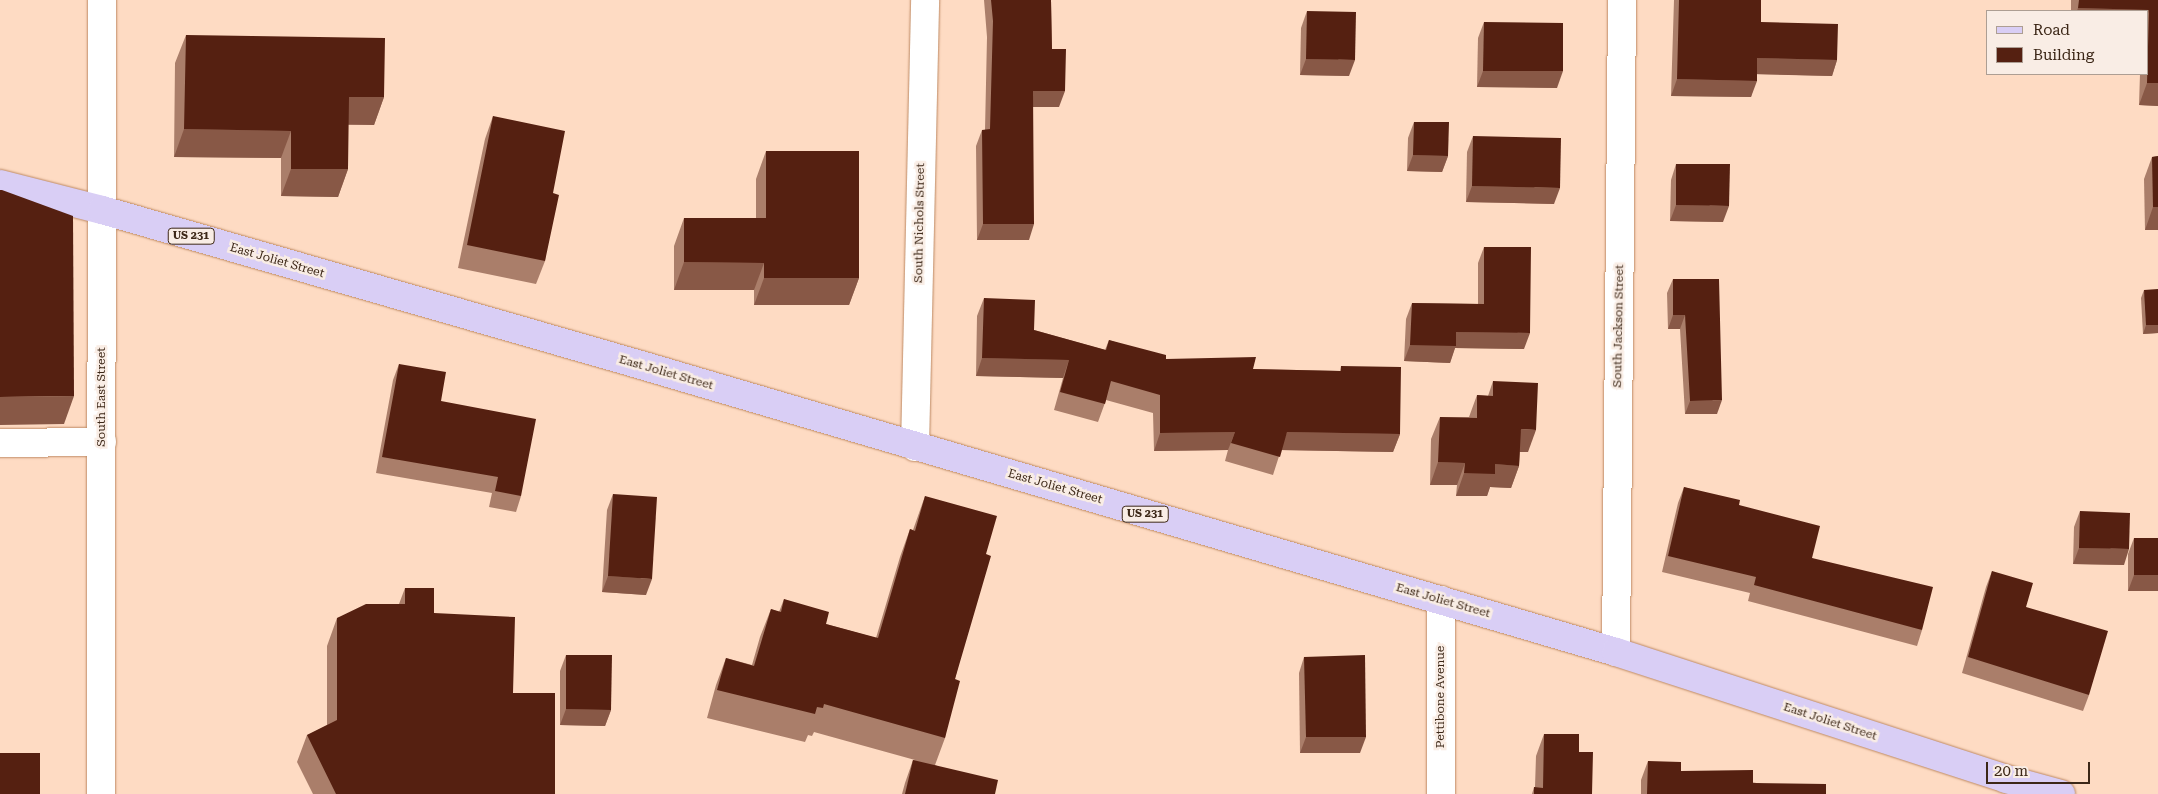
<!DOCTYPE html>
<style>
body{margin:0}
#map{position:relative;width:2158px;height:794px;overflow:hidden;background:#fedbc3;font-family:"Roboto Serif",serif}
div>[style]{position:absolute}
.roads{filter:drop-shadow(0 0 1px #be8a64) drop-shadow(0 0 1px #be8a64)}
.minor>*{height:28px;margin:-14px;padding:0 14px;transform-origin:14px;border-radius:14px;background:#fff}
.major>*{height:28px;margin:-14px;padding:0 14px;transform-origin:14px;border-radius:14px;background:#d9cef5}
.wall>*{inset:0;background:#aa7e6a}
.shaded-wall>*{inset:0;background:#885846}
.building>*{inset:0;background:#552011}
span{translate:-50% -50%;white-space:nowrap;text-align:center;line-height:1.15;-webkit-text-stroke:5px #f9ede5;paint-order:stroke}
.shield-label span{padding:1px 4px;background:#f9ede5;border:1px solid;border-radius:4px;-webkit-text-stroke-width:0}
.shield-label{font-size:11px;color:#3c2717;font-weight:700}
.street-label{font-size:12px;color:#3c2717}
.legend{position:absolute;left:1986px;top:10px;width:162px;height:65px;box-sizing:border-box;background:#f9ede5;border:1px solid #ad9e93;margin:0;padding:6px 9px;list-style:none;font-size:15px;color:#3c2717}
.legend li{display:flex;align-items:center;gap:10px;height:25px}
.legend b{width:25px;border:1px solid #ad9e93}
.scale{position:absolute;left:1986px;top:762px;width:104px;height:22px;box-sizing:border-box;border:2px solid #3c2717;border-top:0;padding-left:6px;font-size:15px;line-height:18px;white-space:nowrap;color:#3c2717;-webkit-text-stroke:4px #f9ede5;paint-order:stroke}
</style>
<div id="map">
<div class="roads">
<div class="minor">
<div style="left:0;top:443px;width:102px;rotate:-0.6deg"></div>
<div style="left:915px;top:447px;width:447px;rotate:-88.7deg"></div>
<div style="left:1441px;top:600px;width:194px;rotate:90deg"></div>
<div style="left:1616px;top:652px;width:652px;rotate:-89.47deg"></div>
<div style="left:101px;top:794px;width:794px;rotate:-89.93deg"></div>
</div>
<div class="major">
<div style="left:0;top:184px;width:105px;rotate:14.3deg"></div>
<div style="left:102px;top:210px;width:561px;rotate:16.04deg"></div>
<div style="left:641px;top:365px;width:1016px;rotate:16.4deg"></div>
<div style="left:1616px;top:652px;width:410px;rotate:18deg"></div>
<div style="left:2006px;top:779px;width:57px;rotate:15.3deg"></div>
</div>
</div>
<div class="wall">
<div style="clip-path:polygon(984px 0,1051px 0,1052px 49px,1059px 107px,1033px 107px,1029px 240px,977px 240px,976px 146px,982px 130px,985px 130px,987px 37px)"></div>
<div style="clip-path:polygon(1674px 0,1761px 0,1761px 22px,1837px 60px,1832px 76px,1757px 74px,1751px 97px,1671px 96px)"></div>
<div style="clip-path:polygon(2071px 0,2158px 0,2158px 106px,2139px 105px,2140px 74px,2147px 74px,2147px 11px,2071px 11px)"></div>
<div style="clip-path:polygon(1307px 11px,1349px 76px,1300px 75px,1301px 28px)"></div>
<div style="clip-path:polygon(1484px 22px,1557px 88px,1477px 87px,1478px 38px)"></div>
<div style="clip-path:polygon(186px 35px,384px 97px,374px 125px,348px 125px,348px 169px,338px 197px,281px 196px,281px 158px,174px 157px,175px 63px)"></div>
<div style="clip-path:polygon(493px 116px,553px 193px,545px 261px,536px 284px,458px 268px,485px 139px)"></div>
<div style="clip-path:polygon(1414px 122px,1448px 156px,1442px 172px,1407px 171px,1408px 138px)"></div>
<div style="clip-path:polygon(1473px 136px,1554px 204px,1466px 202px,1467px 152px)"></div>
<div style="clip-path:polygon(766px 151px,859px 278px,849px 305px,754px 305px,754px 290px,674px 290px,674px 246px,684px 218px,756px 218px,756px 179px)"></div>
<div style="clip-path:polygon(2158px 156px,2158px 230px,2145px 230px,2144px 179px,2152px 157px)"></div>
<div style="clip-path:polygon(1676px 164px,1723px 222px,1670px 221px,1671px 180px)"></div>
<div style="clip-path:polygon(1484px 247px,1524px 349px,1455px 348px,1450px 363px,1404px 361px,1406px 319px,1412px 303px,1478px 304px,1478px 263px)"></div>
<div style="clip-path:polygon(1673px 279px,1717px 414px,1685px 414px,1680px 329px,1668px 329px,1667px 293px)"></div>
<div style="clip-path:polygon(2144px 290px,2158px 333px,2143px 334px,2141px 298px)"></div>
<div style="clip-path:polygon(984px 298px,1034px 330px,1105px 350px,1109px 340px,1166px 359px,1253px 369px,1340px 371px,1341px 366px,1400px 434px,1393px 452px,1281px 450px,1273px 475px,1225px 461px,1228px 450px,1154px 451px,1153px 413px,1106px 400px,1098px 422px,1054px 410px,1063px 378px,976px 376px,977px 316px)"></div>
<div style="clip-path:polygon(399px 364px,441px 401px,521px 496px,516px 512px,489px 507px,492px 493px,376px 473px,393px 380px)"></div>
<div style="clip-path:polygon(1493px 381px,1528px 452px,1520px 452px,1519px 466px,1511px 488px,1490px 487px,1487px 496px,1456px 496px,1457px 485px,1430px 485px,1431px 439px,1440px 417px,1469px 417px,1477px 395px,1488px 396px)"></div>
<div style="clip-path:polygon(1684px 487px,1739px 505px,1812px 558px,1922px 630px,1917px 646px,1748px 601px,1750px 593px,1662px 572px,1678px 503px)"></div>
<div style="clip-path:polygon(613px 494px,646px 595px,602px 592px,607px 510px)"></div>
<div style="clip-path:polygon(925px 496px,986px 554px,955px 679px,945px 738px,935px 765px,995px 794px,902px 794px,905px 783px,913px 760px,915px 760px,814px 732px,812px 736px,808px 735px,805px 742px,707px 718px,716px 685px,726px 658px,752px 665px,760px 637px,771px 609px,779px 612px,784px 599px,826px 624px,876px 638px,900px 557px,910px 529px,913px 530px)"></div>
<div style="clip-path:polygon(2080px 511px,2124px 565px,2073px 564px,2074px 527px)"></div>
<div style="clip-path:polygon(2134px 538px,2158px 591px,2128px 591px,2128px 554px)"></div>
<div style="clip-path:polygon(1992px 571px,2026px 607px,2089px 695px,2083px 711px,1962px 673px,1986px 587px)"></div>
<div style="clip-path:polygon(405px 588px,434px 613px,513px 693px,555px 794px,313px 794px,297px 762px,307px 735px,327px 725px,327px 646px,337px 618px,399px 604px)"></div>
<div style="clip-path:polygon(566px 655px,611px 710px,605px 726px,560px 725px,560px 671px)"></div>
<div style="clip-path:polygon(1304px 657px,1360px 753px,1300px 753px,1299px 673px)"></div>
<div style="clip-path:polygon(1544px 734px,1579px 752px,1592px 794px,1532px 794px,1534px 787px,1535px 787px,1536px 756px)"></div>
<div style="clip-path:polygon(1648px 761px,1681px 771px,1826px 794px,1641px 794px,1641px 780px)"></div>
</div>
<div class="shaded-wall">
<div style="clip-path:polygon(2078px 8px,2149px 10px,2147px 17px,2147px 11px,2077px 11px)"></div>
<div style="clip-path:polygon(1757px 58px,1837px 60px,1832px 76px,1751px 74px)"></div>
<div style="clip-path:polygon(1306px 59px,1355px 60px,1349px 76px,1300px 75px)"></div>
<div style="clip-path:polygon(1483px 71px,1563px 71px,1557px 88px,1477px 87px)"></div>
<div style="clip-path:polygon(1677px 79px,1757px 81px,1751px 97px,1671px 96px)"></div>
<div style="clip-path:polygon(2147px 83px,2158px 83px,2158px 106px,2139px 105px)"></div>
<div style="clip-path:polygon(1033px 91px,1065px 91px,1059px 107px,1027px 107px)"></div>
<div style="clip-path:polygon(349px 97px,384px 97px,374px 125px,339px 124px)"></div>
<div style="clip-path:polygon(184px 129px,291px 131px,281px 158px,174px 157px)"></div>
<div style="clip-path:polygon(1413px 155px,1448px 156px,1442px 172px,1407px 171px)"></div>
<div style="clip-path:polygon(291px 169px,348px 169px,338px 197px,281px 196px)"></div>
<div style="clip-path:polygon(1472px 186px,1560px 188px,1554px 204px,1466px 202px)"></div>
<div style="clip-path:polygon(1676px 205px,1729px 206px,1723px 222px,1670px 221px)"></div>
<div style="clip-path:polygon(2153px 207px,2158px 207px,2158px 230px,2145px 230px)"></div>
<div style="clip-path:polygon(983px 224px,1034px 224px,1029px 240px,977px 240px)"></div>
<div style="clip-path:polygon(684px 262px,764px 263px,754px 290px,674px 290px)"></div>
<div style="clip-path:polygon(764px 278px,859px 278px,849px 305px,754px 305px)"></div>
<div style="clip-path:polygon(1673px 315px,1685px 315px,1680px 329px,1668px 329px)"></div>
<div style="clip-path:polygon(2146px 325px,2158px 325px,2158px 333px,2143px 334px)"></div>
<div style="clip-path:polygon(1456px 332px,1530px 333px,1524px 349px,1455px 348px,1450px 363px,1404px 361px,1410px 345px)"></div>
<div style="clip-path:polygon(982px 358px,1069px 360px,1063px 378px,976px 376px)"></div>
<div style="clip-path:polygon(74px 396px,64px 424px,0 425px,0 397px)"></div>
<div style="clip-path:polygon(1722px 400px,1717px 414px,1685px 414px,1690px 401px)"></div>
<div style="clip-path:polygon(1521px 429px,1536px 430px,1528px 452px,1513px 452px)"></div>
<div style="clip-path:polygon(1235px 432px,1228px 450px,1154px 451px,1160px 433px)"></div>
<div style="clip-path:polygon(1287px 432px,1400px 434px,1393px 452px,1280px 450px)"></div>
<div style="clip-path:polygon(1438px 462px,1465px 463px,1457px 485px,1430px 485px)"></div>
<div style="clip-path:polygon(1495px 464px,1519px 466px,1511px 488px,1490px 487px,1487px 496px,1456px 496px,1464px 473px)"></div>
<div style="clip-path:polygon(2079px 548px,2129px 549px,2124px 565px,2073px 564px)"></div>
<div style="clip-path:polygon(2134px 575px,2158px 575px,2158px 591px,2128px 591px)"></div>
<div style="clip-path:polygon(608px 576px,652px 579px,646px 595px,602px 592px)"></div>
<div style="clip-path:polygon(566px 709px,611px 710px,605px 726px,560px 725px)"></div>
<div style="clip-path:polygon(1306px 737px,1366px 737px,1360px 753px,1300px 753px)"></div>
</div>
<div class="building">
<div style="clip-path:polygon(991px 0,1051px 0,1052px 49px,1066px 49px,1065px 91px,1033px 91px,1034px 224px,983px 224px,982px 130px,990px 129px,993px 21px)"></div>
<div style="clip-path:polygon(1679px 0,1761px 0,1761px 22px,1838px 24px,1837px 60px,1757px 58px,1757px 81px,1677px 79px)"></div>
<div style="clip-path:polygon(2079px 0,2158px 0,2158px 83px,2147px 83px,2149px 10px,2078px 8px)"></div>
<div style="clip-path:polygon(1307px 11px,1356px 12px,1355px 60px,1306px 59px)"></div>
<div style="clip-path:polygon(1484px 22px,1563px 23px,1563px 71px,1483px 71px)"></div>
<div style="clip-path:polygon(186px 35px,385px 38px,384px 97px,349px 97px,348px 169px,291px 169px,291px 131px,184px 129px)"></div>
<div style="clip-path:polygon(493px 116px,565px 131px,553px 193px,559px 195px,545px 261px,467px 245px)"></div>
<div style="clip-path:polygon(1414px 122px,1449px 122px,1448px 156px,1413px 155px)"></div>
<div style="clip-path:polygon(1473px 136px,1561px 138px,1560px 188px,1472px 186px)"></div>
<div style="clip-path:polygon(766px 151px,859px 151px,859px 278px,764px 278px,764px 263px,684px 262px,684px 218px,766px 218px)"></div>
<div style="clip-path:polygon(2158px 156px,2158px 207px,2153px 207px,2152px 157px)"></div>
<div style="clip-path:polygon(1676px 164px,1730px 164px,1729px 206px,1676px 205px)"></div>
<div style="clip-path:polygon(0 190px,2px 190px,73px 216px,74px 396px,0 397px)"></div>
<div style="clip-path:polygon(1484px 247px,1531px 247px,1530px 333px,1456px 332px,1456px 346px,1410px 345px,1412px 303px,1484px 304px)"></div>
<div style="clip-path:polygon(1673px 279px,1719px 279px,1722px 400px,1690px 401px,1685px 315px,1673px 315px)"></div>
<div style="clip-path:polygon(2158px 289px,2158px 325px,2146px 325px,2144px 290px)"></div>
<div style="clip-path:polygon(984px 298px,1035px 300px,1034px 330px,1106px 350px,1109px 340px,1166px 355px,1166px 359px,1256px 357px,1253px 369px,1341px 371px,1341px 366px,1401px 367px,1400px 434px,1287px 432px,1280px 457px,1231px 443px,1235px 432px,1160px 433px,1160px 395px,1111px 381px,1105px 404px,1060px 392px,1069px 360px,982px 358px)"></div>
<div style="clip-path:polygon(399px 364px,446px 372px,441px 401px,536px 419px,521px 496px,495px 491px,498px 477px,382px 457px)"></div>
<div style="clip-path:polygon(1493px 381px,1538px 383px,1536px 430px,1521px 429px,1519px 466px,1495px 464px,1495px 474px,1464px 473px,1465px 463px,1438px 462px,1440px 417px,1477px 418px,1477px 395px,1493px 396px)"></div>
<div style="clip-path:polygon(1684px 487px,1740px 500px,1739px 505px,1820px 526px,1812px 558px,1933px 587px,1922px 630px,1754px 585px,1756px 577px,1668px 556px)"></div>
<div style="clip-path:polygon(613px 494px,657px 497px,652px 579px,608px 576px)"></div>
<div style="clip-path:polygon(925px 496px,997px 516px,986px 554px,991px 556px,955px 679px,960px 681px,945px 738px,824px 704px,823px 708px,817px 707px,815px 714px,717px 690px,726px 658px,754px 666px,771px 609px,781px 612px,784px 599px,829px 612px,826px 624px,878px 638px,910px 529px,915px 531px)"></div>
<div style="clip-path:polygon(2080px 511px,2130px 513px,2129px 549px,2079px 548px)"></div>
<div style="clip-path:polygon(2134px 538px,2158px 538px,2158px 575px,2134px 575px)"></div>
<div style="clip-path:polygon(1992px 571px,2033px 583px,2026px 607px,2108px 631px,2089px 695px,1968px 657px)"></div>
<div style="clip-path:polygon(405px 588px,434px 588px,434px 613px,515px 617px,513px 693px,555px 693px,555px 794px,336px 794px,307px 735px,337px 720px,337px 618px,366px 604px,405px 604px)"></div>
<div style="clip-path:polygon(566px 655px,612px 655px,611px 710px,566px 709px)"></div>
<div style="clip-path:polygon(1365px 655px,1366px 737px,1306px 737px,1304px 657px)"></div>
<div style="clip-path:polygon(1544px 734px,1579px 734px,1579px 752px,1593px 752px,1592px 794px,1534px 794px,1534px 787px,1543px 788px)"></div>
<div style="clip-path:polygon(0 753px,40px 753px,40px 794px,0 794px)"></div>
<div style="clip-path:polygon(913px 760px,998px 780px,995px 794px,905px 794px)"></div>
<div style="clip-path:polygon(1648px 761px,1681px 762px,1681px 771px,1753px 770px,1753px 783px,1826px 784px,1826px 794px,1647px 794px)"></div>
</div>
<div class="shield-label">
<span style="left:191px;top:236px">US 231</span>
<span style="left:1145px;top:514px">US 231</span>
</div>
<div class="street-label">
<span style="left:920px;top:223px;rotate:-89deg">South Nichols Street</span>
<span style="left:277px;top:261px;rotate:16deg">East Joliet Street</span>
<span style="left:1619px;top:326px;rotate:-89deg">South Jackson Street</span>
<span style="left:666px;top:373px;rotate:16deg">East Joliet Street</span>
<span style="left:102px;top:397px;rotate:-90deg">South East Street</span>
<span style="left:1055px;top:487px;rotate:16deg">East Joliet Street</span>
<span style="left:1443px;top:601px;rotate:16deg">East Joliet Street</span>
<span style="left:1441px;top:697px;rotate:-90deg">Pettibone Avenue</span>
<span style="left:1830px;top:722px;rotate:18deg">East Joliet Street</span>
</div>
<ul class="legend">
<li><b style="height:6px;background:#d9cef5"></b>Road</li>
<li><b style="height:14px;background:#552011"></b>Building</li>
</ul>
<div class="scale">20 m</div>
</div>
